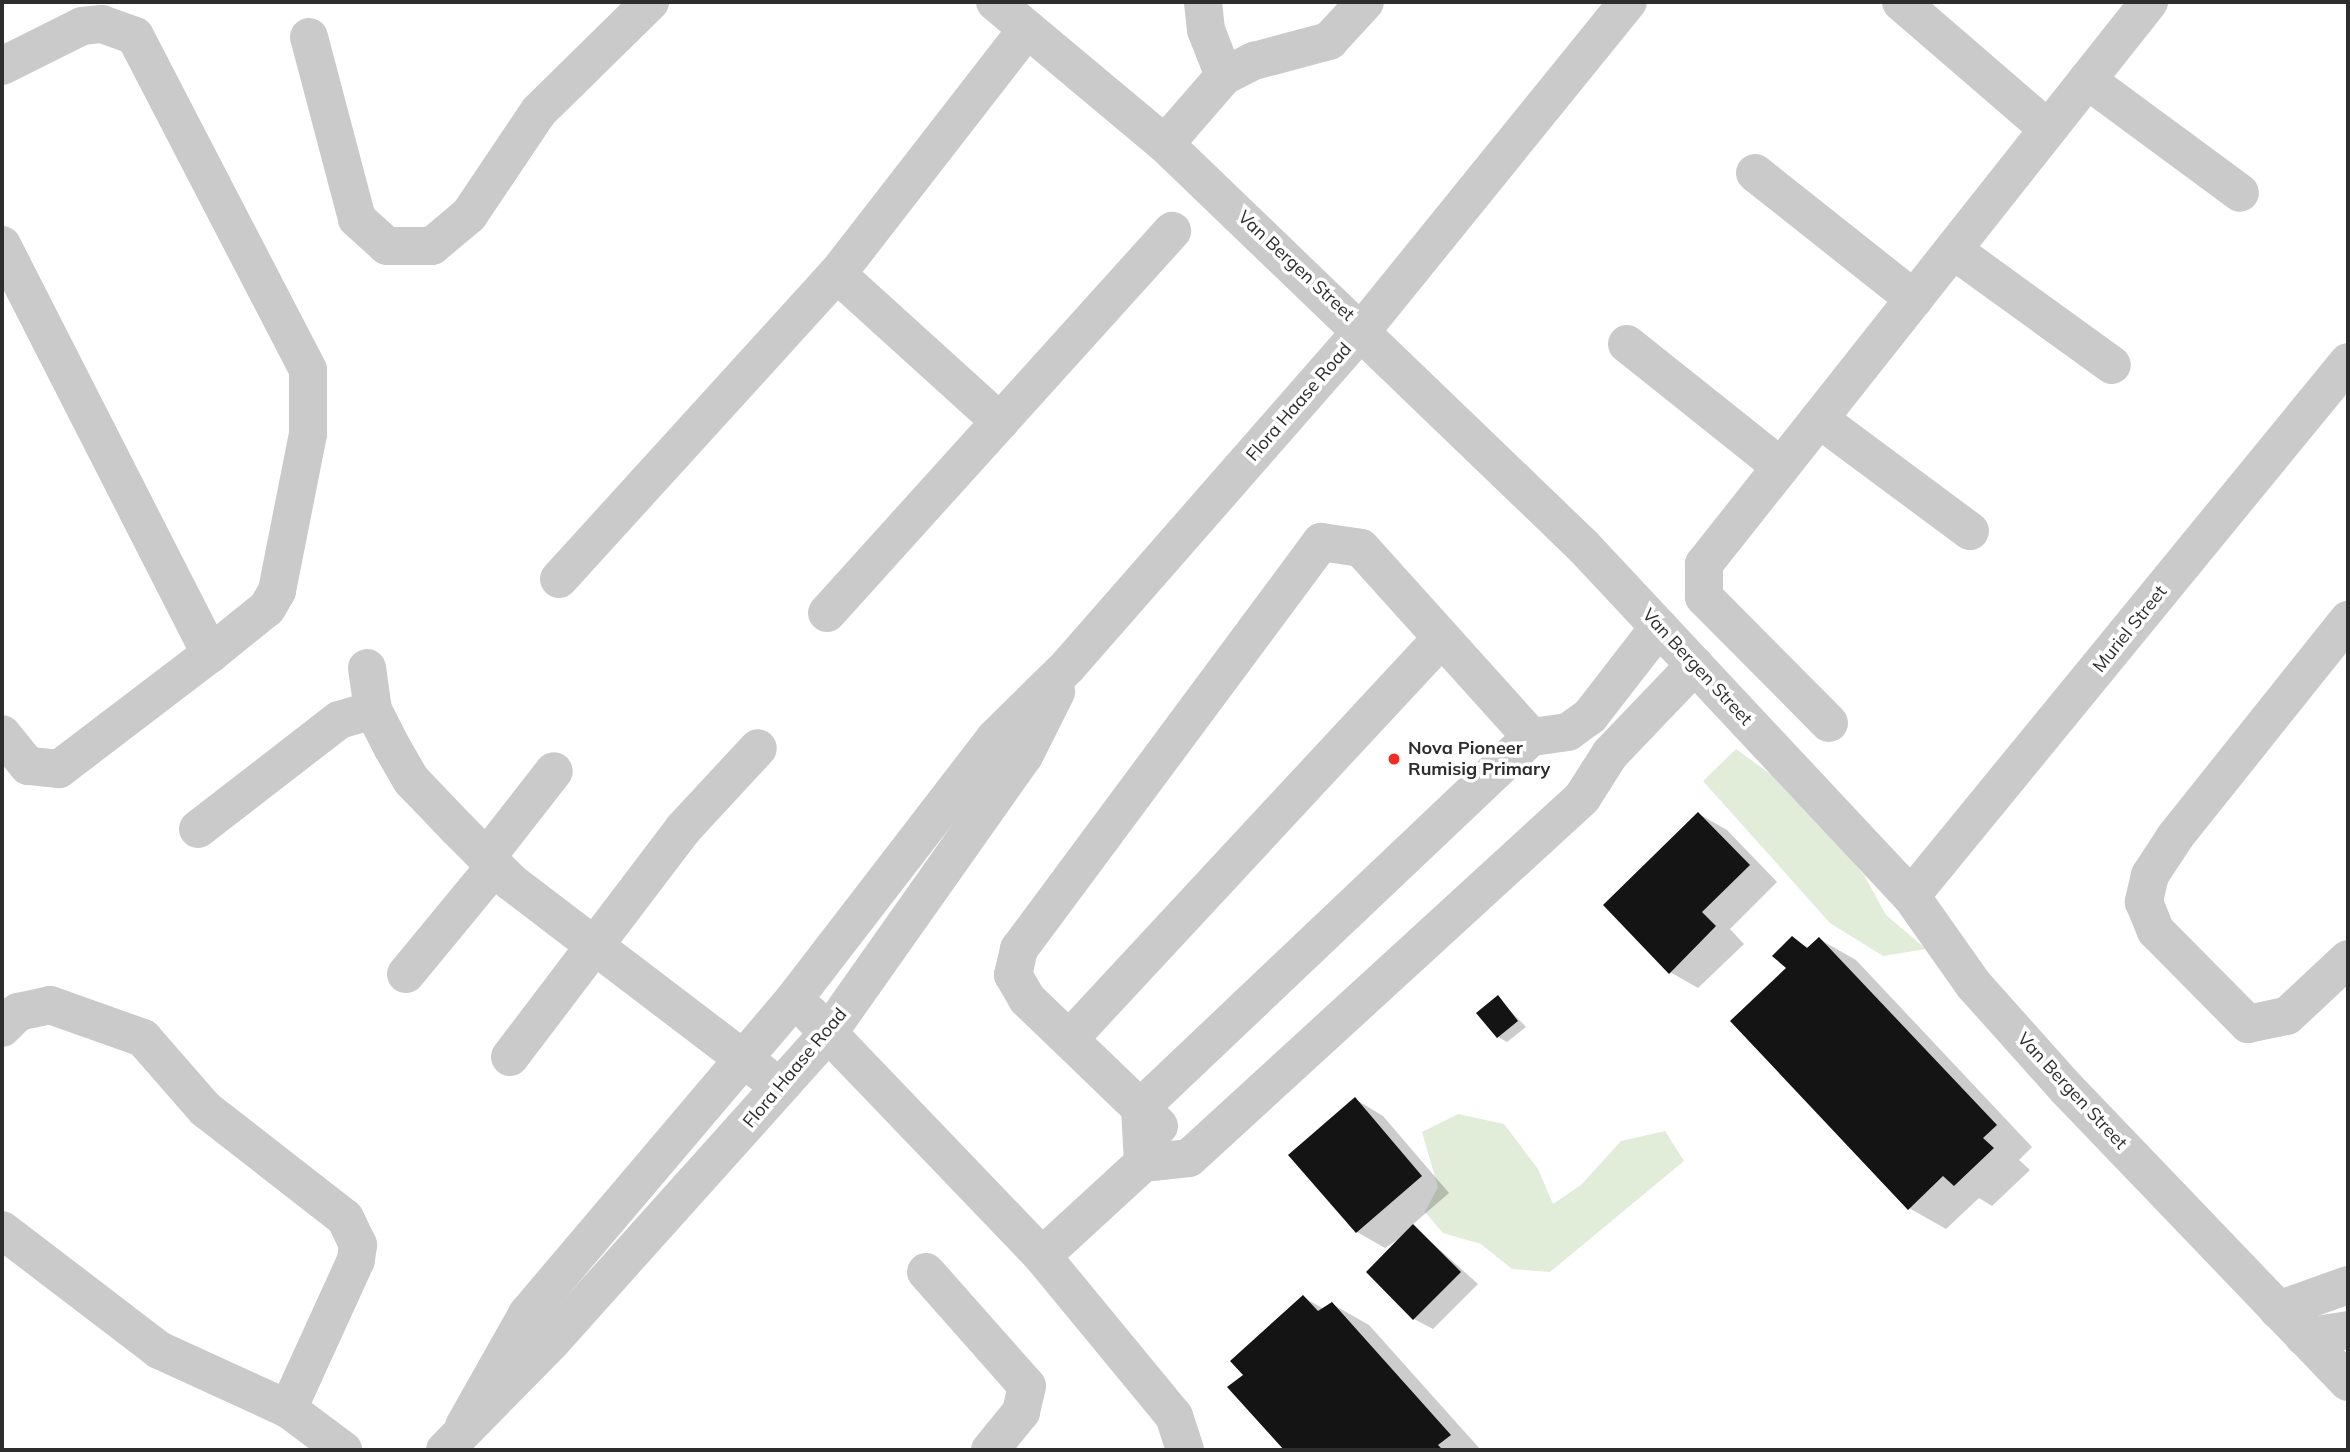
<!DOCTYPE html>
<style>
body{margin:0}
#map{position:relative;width:2350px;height:1452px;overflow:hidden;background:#fff;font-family:Mulish,sans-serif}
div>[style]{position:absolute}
.green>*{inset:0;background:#e1ecd9}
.shadow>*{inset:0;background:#0003}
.building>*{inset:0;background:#141414}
.minor>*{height:38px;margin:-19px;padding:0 19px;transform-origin:19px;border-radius:19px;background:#cacaca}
.dots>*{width:19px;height:19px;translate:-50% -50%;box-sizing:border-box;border:4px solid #fff;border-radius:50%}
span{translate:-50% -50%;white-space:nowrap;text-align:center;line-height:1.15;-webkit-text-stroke:7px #fff;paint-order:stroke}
.street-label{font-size:18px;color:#2d2d2d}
.poi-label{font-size:18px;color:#2d2d2d;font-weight:700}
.left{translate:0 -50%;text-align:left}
.frame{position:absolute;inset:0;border:4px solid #2d2d2d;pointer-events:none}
</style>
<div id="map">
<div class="green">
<div style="clip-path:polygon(1736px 749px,1788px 787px,1864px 875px,1886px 915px,1926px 949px,1883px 956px,1830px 923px,1703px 781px)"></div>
<div style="clip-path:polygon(1458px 1114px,1504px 1124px,1538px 1169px,1553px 1204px,1581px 1185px,1621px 1141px,1665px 1131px,1684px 1161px,1550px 1272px,1512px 1269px,1481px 1244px,1443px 1233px,1425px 1212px,1438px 1187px,1422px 1132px)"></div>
</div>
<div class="shadow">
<div style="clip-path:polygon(1699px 814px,1727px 830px,1777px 882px,1730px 929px,1744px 944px,1698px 988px,1670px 972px)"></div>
<div style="clip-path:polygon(1792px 938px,1809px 948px,1819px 939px,1856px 960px,2032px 1147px,2019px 1160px,2030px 1170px,1992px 1206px,1979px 1198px,1946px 1229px,1909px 1208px,1789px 968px)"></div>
<div style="clip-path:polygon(1498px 998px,1526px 1027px,1507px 1042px,1498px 1037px)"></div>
<div style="clip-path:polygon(1355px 1099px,1383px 1116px,1449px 1193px,1412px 1225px,1478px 1284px,1433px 1329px,1414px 1319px,1405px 1235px,1385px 1248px,1357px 1232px)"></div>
<div style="clip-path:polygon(1303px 1297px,1324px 1309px,1332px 1304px,1369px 1325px,1481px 1450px,1287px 1450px,1229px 1387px,1245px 1375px)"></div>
</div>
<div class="building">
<div style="clip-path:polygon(1698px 812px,1750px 865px,1702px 912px,1716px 926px,1669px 974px,1603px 905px)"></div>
<div style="clip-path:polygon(1792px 936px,1807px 948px,1819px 937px,1997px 1125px,1983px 1138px,1994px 1148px,1954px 1186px,1943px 1176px,1908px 1210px,1730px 1021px,1786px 968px,1772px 956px)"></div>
<div style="clip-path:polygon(1498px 995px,1518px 1021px,1497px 1038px,1476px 1013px)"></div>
<div style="clip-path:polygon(1355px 1097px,1422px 1176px,1356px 1233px,1288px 1155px)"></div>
<div style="clip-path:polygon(1413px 1224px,1461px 1272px,1413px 1320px,1366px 1272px)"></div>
<div style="clip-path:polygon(1303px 1295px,1318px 1311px,1332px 1302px,1451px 1435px,1438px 1445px,1443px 1450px,1284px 1450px,1227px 1387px,1243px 1375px,1230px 1361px)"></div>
</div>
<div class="minor">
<div style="left:995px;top:2px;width:222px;rotate:39.9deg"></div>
<div style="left:1165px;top:144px;width:581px;rotate:43.88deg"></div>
<div style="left:1584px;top:547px;width:478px;rotate:46.9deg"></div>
<div style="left:1911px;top:896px;width:108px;rotate:54.8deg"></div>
<div style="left:1973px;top:984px;width:140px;rotate:48.2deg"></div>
<div style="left:2066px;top:1088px;width:407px;rotate:46.2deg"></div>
<div style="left:1203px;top:2px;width:28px;rotate:84deg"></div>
<div style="left:1206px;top:30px;width:49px;rotate:68.6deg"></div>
<div style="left:1901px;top:2px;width:194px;rotate:40.8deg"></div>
<div style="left:309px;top:37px;width:188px;rotate:75.2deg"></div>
<div style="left:357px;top:219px;width:40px;rotate:42deg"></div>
<div style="left:387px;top:246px;width:45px"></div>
<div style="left:432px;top:246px;width:48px;rotate:-40deg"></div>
<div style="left:469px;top:215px;width:125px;rotate:-56.1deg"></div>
<div style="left:539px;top:111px;width:156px;rotate:-44.5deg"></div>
<div style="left:2px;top:66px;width:89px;rotate:-26.6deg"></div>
<div style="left:82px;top:26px;width:20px;rotate:-6deg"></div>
<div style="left:102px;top:24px;width:35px;rotate:20deg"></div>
<div style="left:135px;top:36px;width:376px;rotate:62.6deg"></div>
<div style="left:308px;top:370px;width:64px;rotate:90deg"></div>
<div style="left:308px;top:434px;width:160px;rotate:101.2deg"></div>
<div style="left:277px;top:591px;width:20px;rotate:120deg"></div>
<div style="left:267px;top:608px;width:73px;rotate:141.1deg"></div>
<div style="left:2087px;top:80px;width:190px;rotate:36.4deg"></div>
<div style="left:1165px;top:144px;width:90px;rotate:-49.1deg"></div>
<div style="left:1224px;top:76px;width:34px;rotate:-27deg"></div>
<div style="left:1254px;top:61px;width:78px;rotate:-14.9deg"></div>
<div style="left:1329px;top:41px;width:53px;rotate:-47.3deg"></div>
<div style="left:1755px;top:173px;width:203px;rotate:38.4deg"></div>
<div style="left:2px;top:245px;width:459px;rotate:63deg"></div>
<div style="left:210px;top:654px;width:190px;rotate:142.7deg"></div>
<div style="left:59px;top:769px;width:31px;rotate:-174deg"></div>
<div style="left:28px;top:766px;width:41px;rotate:-129.1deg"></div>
<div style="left:1953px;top:250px;width:196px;rotate:35.9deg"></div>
<div style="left:837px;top:274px;width:220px;rotate:42.2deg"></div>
<div style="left:1627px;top:344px;width:197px;rotate:38.6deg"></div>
<div style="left:1819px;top:419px;width:188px;rotate:36.6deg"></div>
<div style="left:559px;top:579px;width:413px;rotate:-47.7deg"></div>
<div style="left:837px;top:274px;width:310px;rotate:-52.2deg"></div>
<div style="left:827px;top:613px;width:515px;rotate:-47.91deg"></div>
<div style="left:2348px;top:620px;width:278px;rotate:128.6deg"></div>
<div style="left:2175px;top:837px;width:45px;rotate:123.3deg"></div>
<div style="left:2150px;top:875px;width:28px;rotate:103deg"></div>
<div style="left:2144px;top:902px;width:31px;rotate:68deg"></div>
<div style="left:2156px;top:931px;width:131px;rotate:45.3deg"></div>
<div style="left:2248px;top:1024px;width:40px;rotate:-12deg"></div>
<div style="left:2287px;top:1016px;width:83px;rotate:-43.1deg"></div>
<div style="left:1659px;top:627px;width:113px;rotate:127.8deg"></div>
<div style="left:1590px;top:716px;width:27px;rotate:144deg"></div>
<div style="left:1568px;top:732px;width:37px;rotate:172deg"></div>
<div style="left:1531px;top:737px;width:539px;rotate:136.5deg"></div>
<div style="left:1140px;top:1108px;width:55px;rotate:86.9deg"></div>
<div style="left:1143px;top:1163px;width:46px;rotate:-6.2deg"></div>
<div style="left:1189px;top:1158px;width:533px;rotate:-42.49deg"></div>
<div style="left:1582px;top:798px;width:52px;rotate:-57.5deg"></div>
<div style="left:1610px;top:754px;width:123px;rotate:-46.3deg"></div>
<div style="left:367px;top:668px;width:42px;rotate:81.9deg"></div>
<div style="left:373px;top:710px;width:42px;rotate:62.8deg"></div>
<div style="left:392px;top:747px;width:39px;rotate:60deg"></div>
<div style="left:412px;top:781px;width:66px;rotate:46.2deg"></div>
<div style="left:458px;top:829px;width:75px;rotate:45deg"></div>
<div style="left:511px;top:882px;width:318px;rotate:37.3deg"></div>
<div style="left:1829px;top:723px;width:177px;rotate:-134.8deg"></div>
<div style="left:1704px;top:597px;width:33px;rotate:-90deg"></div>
<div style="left:1704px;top:564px;width:717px;rotate:-51.63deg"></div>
<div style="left:198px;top:829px;width:178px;rotate:-37.7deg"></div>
<div style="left:339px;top:720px;width:35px;rotate:-16deg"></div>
<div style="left:486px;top:858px;width:110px;rotate:-52deg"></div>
<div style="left:1911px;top:896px;width:690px;rotate:-50.7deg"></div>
<div style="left:406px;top:974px;width:140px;rotate:-50.5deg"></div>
<div style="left:810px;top:1014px;width:335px;rotate:46.2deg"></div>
<div style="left:1042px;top:1256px;width:207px;rotate:50.5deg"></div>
<div style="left:1174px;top:1416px;width:36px;rotate:72deg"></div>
<div style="left:2px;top:1028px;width:23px;rotate:-45deg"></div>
<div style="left:18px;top:1012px;width:33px;rotate:-12deg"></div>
<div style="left:50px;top:1005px;width:99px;rotate:19.5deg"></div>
<div style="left:143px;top:1038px;width:94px;rotate:48.9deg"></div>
<div style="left:205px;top:1109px;width:177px;rotate:37.9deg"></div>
<div style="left:345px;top:1218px;width:30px;rotate:64deg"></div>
<div style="left:358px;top:1245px;width:15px;rotate:98deg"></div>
<div style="left:356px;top:1260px;width:164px;rotate:114.5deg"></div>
<div style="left:1072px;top:1036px;width:541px;rotate:-47.1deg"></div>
<div style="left:510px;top:1057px;width:286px;rotate:-52.8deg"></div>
<div style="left:683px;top:829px;width:110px;rotate:-47.2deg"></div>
<div style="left:1159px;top:1126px;width:183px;rotate:-136.1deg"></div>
<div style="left:1027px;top:999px;width:28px;rotate:-120deg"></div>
<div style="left:1013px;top:975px;width:27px;rotate:-77deg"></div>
<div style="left:1019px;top:949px;width:507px;rotate:-53.42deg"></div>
<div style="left:1321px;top:542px;width:40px;rotate:8.5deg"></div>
<div style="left:1361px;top:548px;width:254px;rotate:48deg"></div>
<div style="left:2px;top:1230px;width:198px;rotate:37.4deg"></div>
<div style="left:159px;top:1350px;width:142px;rotate:24.6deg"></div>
<div style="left:288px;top:1409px;width:69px;rotate:36.7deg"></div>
<div style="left:1042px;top:1256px;width:137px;rotate:-42.6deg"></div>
<div style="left:926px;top:1272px;width:152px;rotate:48.5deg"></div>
<div style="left:1027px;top:1386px;width:27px;rotate:103deg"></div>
<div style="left:1021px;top:1412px;width:49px;rotate:129.2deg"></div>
<div style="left:2278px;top:1310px;width:74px;rotate:-19.7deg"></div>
<div style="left:2304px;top:1337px;width:45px;rotate:-9deg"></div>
<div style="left:464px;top:1426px;width:129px;rotate:-60.6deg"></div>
<div style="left:527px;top:1314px;width:413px;rotate:-49.7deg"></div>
<div style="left:794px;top:999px;width:329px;rotate:-52.4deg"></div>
<div style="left:995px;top:738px;width:103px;rotate:-44.6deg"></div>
<div style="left:1068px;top:666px;width:448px;rotate:-48.8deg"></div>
<div style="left:1363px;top:329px;width:421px;rotate:-51deg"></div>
<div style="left:445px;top:1450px;width:153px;rotate:-45.5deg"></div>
<div style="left:552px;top:1341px;width:415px;rotate:-48.1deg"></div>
<div style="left:829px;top:1032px;width:338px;rotate:-54.8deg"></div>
<div style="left:1024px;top:756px;width:72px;rotate:-63.4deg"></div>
</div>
<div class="dots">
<div style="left:1394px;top:759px;background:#f02c23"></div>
</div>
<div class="street-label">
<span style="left:1296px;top:266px;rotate:43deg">Van Bergen Street</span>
<span style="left:1299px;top:402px;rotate:-49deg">Flora Haase Road</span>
<span style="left:2130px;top:629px;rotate:-51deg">Muriel Street</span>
<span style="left:1697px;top:667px;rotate:47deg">Van Bergen Street</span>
<span style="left:795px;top:1068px;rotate:-50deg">Flora Haase Road</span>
<span style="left:2072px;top:1091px;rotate:47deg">Van Bergen Street</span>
</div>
<div class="poi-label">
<span class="left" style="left:1408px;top:759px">Nova Pioneer<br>Rumisig Primary</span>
</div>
<div class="frame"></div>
</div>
